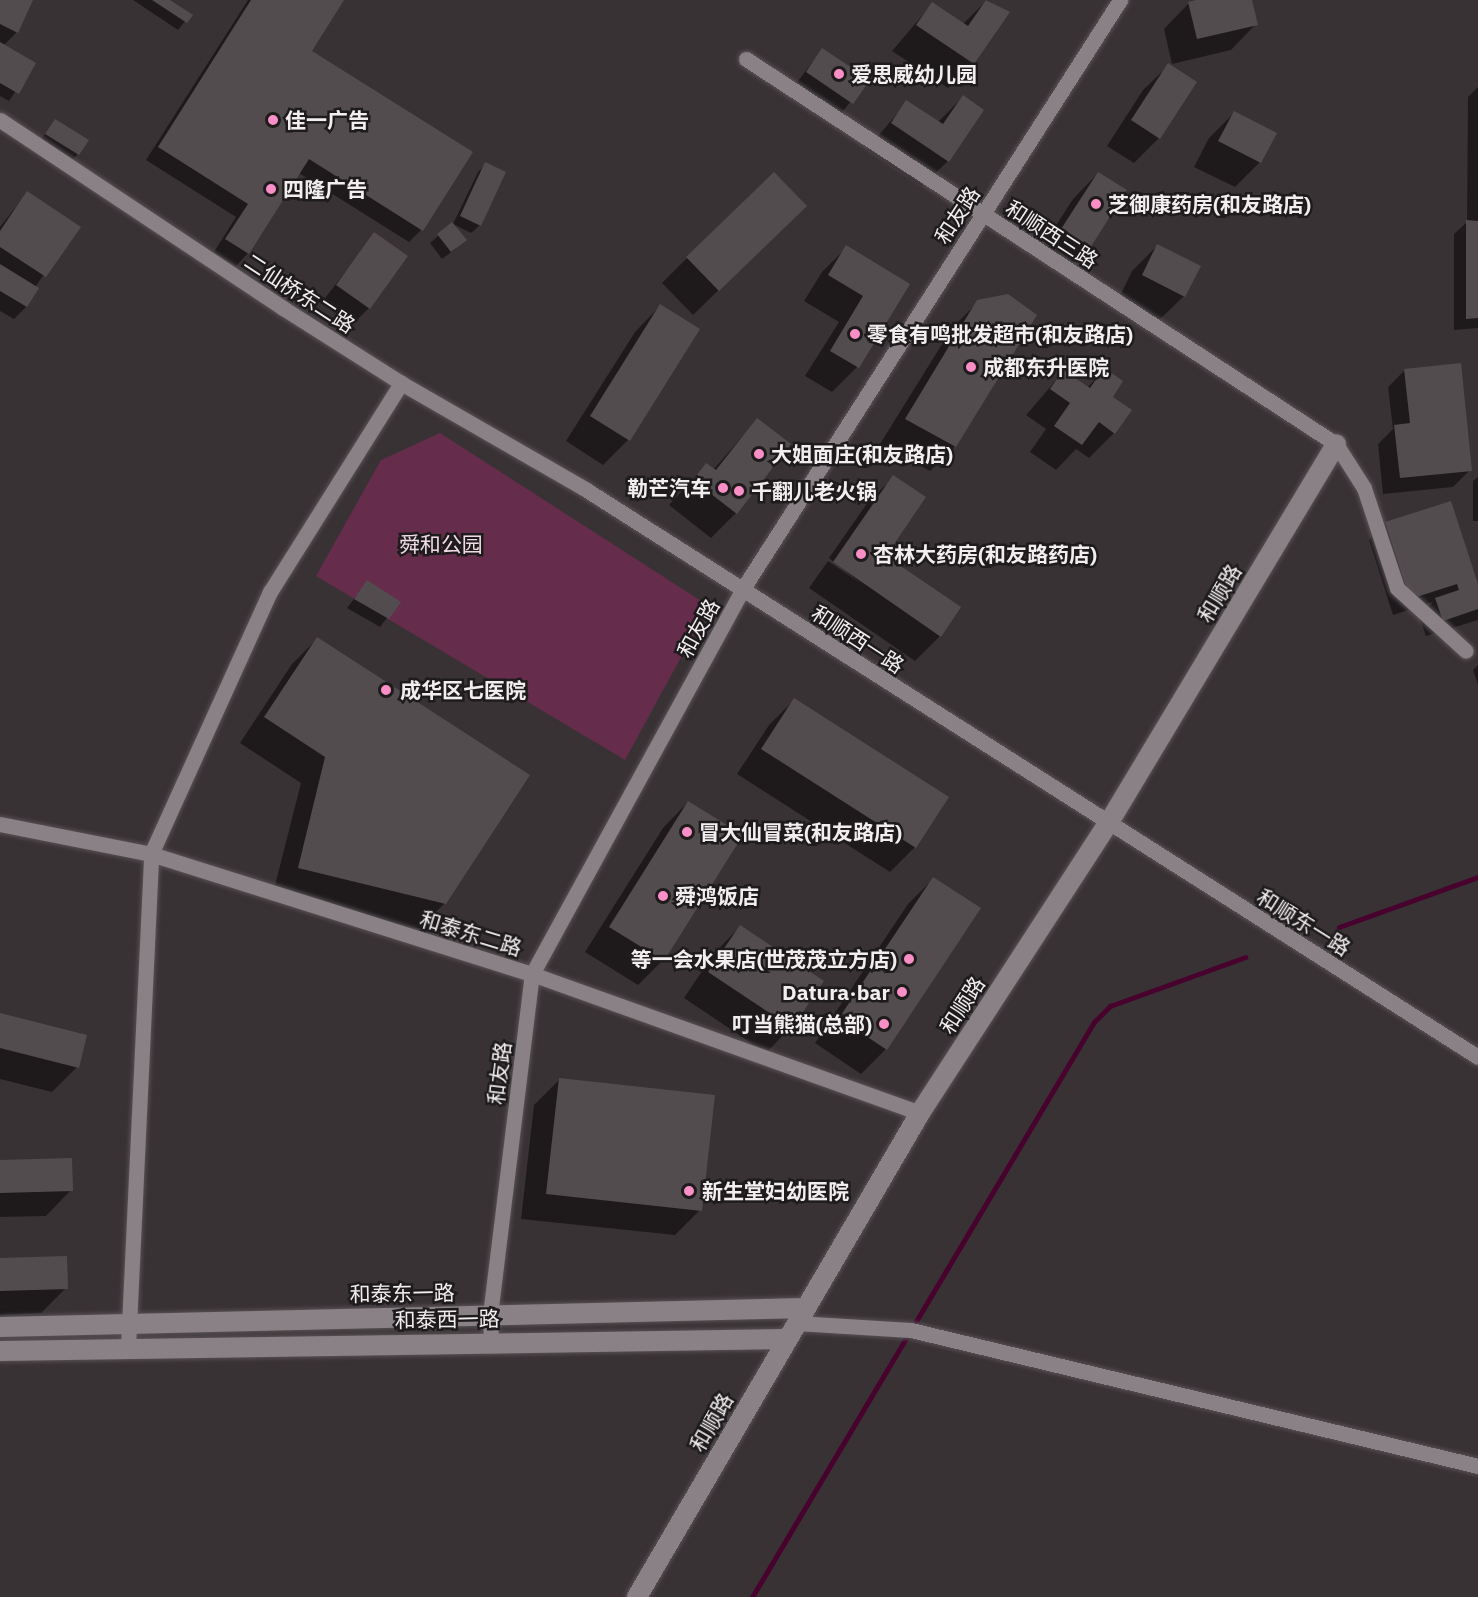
<!DOCTYPE html>
<meta charset="utf-8">
<style>
body{margin:0}
#map{position:relative;width:1478px;height:1597px;overflow:hidden;background:#393235;font-family:"IBM Plex Sans","Noto Sans SC",sans-serif}
div>[style]{position:absolute}
.green>*{inset:0;background:#662c4b}
.shadow>*{inset:0;background:#0007}
.stream>*{height:5px;margin:-2.5px;padding:0 2.5px;transform-origin:2.5px;border-radius:2.5px;background:#47022e}
.building>*{inset:0;background:#534c4f}
.roads{filter:drop-shadow(0 0 2px #575154) drop-shadow(0 0 2px #575154)}
.minor>*{height:15px;margin:-7.5px;padding:0 7.5px;transform-origin:7.5px;border-radius:7.5px;background:#898185}
.tertiary>*{height:20px;margin:-10px;padding:0 10px;transform-origin:10px;border-radius:10px;background:#898185}
.dots>*{width:16px;height:16px;translate:-50% -50%;box-sizing:border-box;border:3px solid #1e1b1c;border-radius:50%}
span{translate:-50% -50%;white-space:nowrap;text-align:center;line-height:1.15;-webkit-text-stroke:5px #1e1b1c;paint-order:stroke}
.poi-label{font-size:21px;color:#f2eef0;font-weight:700}
.left{translate:0 -50%;text-align:left}
.right{translate:-100% -50%;text-align:right}
.street-label{font-size:21px;color:#f2eef0}
.park-label{font-size:21px;color:#f1dbe5}
</style>
<div id="map">
<div class="green">
<div style="clip-path:polygon(440px 433px,709px 606px,625px 760px,316px 576px,381px 460px)"></div>
</div>
<div class="shadow">
<div style="clip-path:polygon(0 0,31px 0,17px 32px,3px 46px,34px 64px,9px 101px,0 96px)"></div>
<div style="clip-path:polygon(133px 0,167px 0,190px 15px,178px 30px)"></div>
<div style="clip-path:polygon(248px 0,342px 0,310px 51px,421px 230px,409px 242px,299px 173px,248px 253px,236px 266px,214px 252px,236px 217px,146px 160px)"></div>
<div style="clip-path:polygon(987px 0,1008px 12px,973px 63px,948px 88px,892px 51px,932px 4px,963px 24px)"></div>
<div style="clip-path:polygon(1203px 0,1250px 0,1256px 24px,1231px 50px,1172px 64px,1164px 29px,1189px 3px)"></div>
<div style="clip-path:polygon(822px 50px,868px 80px,839px 116px,794px 86px)"></div>
<div style="clip-path:polygon(1169px 65px,1195px 82px,1159px 138px,1134px 163px,1107px 146px,1143px 90px)"></div>
<div style="clip-path:polygon(1478px 87px,1478px 328px,1454px 330px,1454px 234px,1467px 222px,1468px 97px)"></div>
<div style="clip-path:polygon(963px 97px,982px 110px,948px 161px,922px 186px,867px 149px,907px 102px,938px 122px)"></div>
<div style="clip-path:polygon(1234px 113px,1260px 162px,1235px 187px,1194px 167px,1209px 138px)"></div>
<div style="clip-path:polygon(55px 121px,78px 154px,70px 162px,38px 143px)"></div>
<div style="clip-path:polygon(486px 164px,480px 225px,471px 233px,453px 224px,478px 172px)"></div>
<div style="clip-path:polygon(1098px 173px,1089px 247px,1064px 272px,1037px 255px,1073px 199px)"></div>
<div style="clip-path:polygon(27px 193px,78px 227px,35px 287px,26px 307px,14px 319px,0 311px,0 227px)"></div>
<div style="clip-path:polygon(452px 224px,457px 248px,442px 259px,430px 243px)"></div>
<div style="clip-path:polygon(779px 231px,693px 315px,662px 283px,687px 258px)"></div>
<div style="clip-path:polygon(375px 234px,369px 308px,357px 320px,325px 298px)"></div>
<div style="clip-path:polygon(1157px 246px,1184px 296px,1158px 321px,1118px 300px,1132px 271px)"></div>
<div style="clip-path:polygon(847px 247px,908px 284px,857px 367px,832px 392px,805px 376px,839px 322px,804px 301px,822px 272px)"></div>
<div style="clip-path:polygon(978px 302px,955px 446px,930px 471px,880px 444px,952px 328px)"></div>
<div style="clip-path:polygon(660px 306px,628px 440px,603px 465px,566px 441px,635px 332px)"></div>
<div style="clip-path:polygon(1104px 370px,1114px 433px,1089px 458px,1076px 449px,1056px 470px,1030px 452px,1046px 429px,1026px 415px,1064px 371px,1087px 388px)"></div>
<div style="clip-path:polygon(1405px 370px,1470px 470px,1453px 487px,1383px 494px,1378px 444px,1393px 429px,1388px 387px)"></div>
<div style="clip-path:polygon(757px 420px,736px 513px,711px 538px,669px 505px,706px 465px,713px 470px)"></div>
<div style="clip-path:polygon(894px 477px,884px 556px,940px 636px,915px 661px,809px 588px,828px 561px,862px 584px,829px 558px,868px 502px)"></div>
<div style="clip-path:polygon(1478px 477px,1478px 521px,1473px 521px,1473px 481px)"></div>
<div style="clip-path:polygon(1386px 524px,1478px 589px,1478px 620px,1426px 636px,1419px 616px,1433px 602px,1393px 615px,1369px 540px)"></div>
<div style="clip-path:polygon(367px 582px,399px 602px,380px 627px,347px 608px)"></div>
<div style="clip-path:polygon(317px 639px,444px 904px,419px 929px,273px 893px,301px 783px,240px 743px,292px 664px)"></div>
<div style="clip-path:polygon(1478px 665px,1478px 685px,1473px 670px)"></div>
<div style="clip-path:polygon(794px 700px,915px 847px,890px 872px,737px 774px,769px 725px)"></div>
<div style="clip-path:polygon(688px 802px,663px 960px,638px 985px,585px 952px,663px 828px)"></div>
<div style="clip-path:polygon(933px 879px,886px 1049px,861px 1074px,815px 1043px,908px 904px)"></div>
<div style="clip-path:polygon(740px 927px,822px 981px,791px 1027px,766px 1053px,684px 998px,715px 952px)"></div>
<div style="clip-path:polygon(0 1015px,77px 1067px,52px 1092px,0 1079px)"></div>
<div style="clip-path:polygon(559px 1080px,700px 1210px,675px 1235px,521px 1219px,534px 1105px)"></div>
<div style="clip-path:polygon(0 1161px,71px 1190px,46px 1216px,0 1217px)"></div>
<div style="clip-path:polygon(0 1259px,66px 1288px,41px 1313px,0 1315px)"></div>
</div>
<div class="stream">
<div style="left:1339px;top:927px;width:148px;rotate:-19.8deg"></div>
<div style="left:752px;top:1597px;width:669px;rotate:-59.26deg"></div>
<div style="left:1094px;top:1022px;width:23px;rotate:-45deg"></div>
<div style="left:1110px;top:1006px;width:144px;rotate:-19.9deg"></div>
</div>
<div class="building">
<div style="clip-path:polygon(0 0,33px 0,18px 33px,0 24px)"></div>
<div style="clip-path:polygon(152px 0,170px 0,193px 15px,187px 23px)"></div>
<div style="clip-path:polygon(251px 0,344px 0,312px 51px,473px 152px,423px 231px,309px 159px,249px 254px,225px 239px,248px 204px,158px 147px)"></div>
<div style="clip-path:polygon(986px 0,1010px 12px,974px 64px,916px 25px,932px 2px,968px 26px)"></div>
<div style="clip-path:polygon(1196px 0,1252px 0,1258px 25px,1197px 39px,1188px 2px)"></div>
<div style="clip-path:polygon(0 42px,36px 63px,19px 94px,0 83px)"></div>
<div style="clip-path:polygon(822px 48px,870px 80px,853px 104px,806px 72px)"></div>
<div style="clip-path:polygon(1168px 63px,1197px 82px,1160px 139px,1131px 120px)"></div>
<div style="clip-path:polygon(963px 95px,984px 110px,949px 162px,891px 123px,906px 100px,943px 124px)"></div>
<div style="clip-path:polygon(1234px 111px,1277px 133px,1261px 163px,1218px 141px)"></div>
<div style="clip-path:polygon(55px 119px,89px 140px,79px 155px,45px 134px)"></div>
<div style="clip-path:polygon(485px 162px,506px 172px,481px 226px,460px 216px)"></div>
<div style="clip-path:polygon(774px 172px,807px 206px,719px 291px,686px 257px)"></div>
<div style="clip-path:polygon(1098px 172px,1127px 190px,1090px 248px,1061px 229px)"></div>
<div style="clip-path:polygon(27px 191px,81px 227px,46px 277px,0 247px,0 231px)"></div>
<div style="clip-path:polygon(1466px 220px,1478px 221px,1478px 318px,1466px 319px)"></div>
<div style="clip-path:polygon(452px 222px,467px 240px,451px 252px,437px 234px)"></div>
<div style="clip-path:polygon(374px 232px,408px 256px,370px 309px,336px 285px)"></div>
<div style="clip-path:polygon(1157px 244px,1201px 266px,1185px 297px,1142px 275px)"></div>
<div style="clip-path:polygon(846px 245px,910px 284px,859px 368px,830px 351px,863px 296px,828px 275px)"></div>
<div style="clip-path:polygon(0 264px,39px 288px,27px 307px,0 291px)"></div>
<div style="clip-path:polygon(1008px 294px,1037px 315px,956px 447px,905px 419px,977px 300px)"></div>
<div style="clip-path:polygon(660px 304px,700px 329px,630px 441px,590px 416px)"></div>
<div style="clip-path:polygon(1461px 363px,1472px 471px,1400px 478px,1394px 425px,1410px 423px,1404px 369px)"></div>
<div style="clip-path:polygon(1104px 368px,1123px 381px,1113px 397px,1132px 410px,1115px 434px,1099px 422px,1082px 445px,1054px 426px,1070px 403px,1050px 389px,1063px 370px,1090px 388px)"></div>
<div style="clip-path:polygon(757px 418px,791px 444px,737px 514px,693px 480px,706px 463px,716px 470px)"></div>
<div style="clip-path:polygon(893px 475px,926px 497px,886px 556px,961px 607px,941px 637px,833px 562px)"></div>
<div style="clip-path:polygon(1451px 501px,1478px 584px,1478px 609px,1443px 621px,1435px 598px,1459px 590px,1457px 584px,1410px 599px,1385px 522px)"></div>
<div style="clip-path:polygon(367px 580px,401px 602px,389px 619px,354px 599px)"></div>
<div style="clip-path:polygon(317px 637px,530px 775px,446px 904px,298px 868px,325px 757px,264px 717px)"></div>
<div style="clip-path:polygon(794px 698px,949px 797px,916px 848px,761px 749px)"></div>
<div style="clip-path:polygon(688px 801px,743px 835px,664px 961px,609px 927px)"></div>
<div style="clip-path:polygon(933px 877px,981px 908px,887px 1050px,839px 1018px)"></div>
<div style="clip-path:polygon(740px 925px,824px 981px,792px 1028px,708px 972px)"></div>
<div style="clip-path:polygon(0 1013px,87px 1035px,79px 1068px,0 1048px)"></div>
<div style="clip-path:polygon(559px 1078px,715px 1095px,702px 1211px,546px 1194px)"></div>
<div style="clip-path:polygon(72px 1158px,73px 1191px,0 1193px,0 1160px)"></div>
<div style="clip-path:polygon(67px 1256px,68px 1289px,0 1291px,0 1258px)"></div>
</div>
<div class="roads">
<div class="minor">
<div style="left:746px;top:59px;width:705px;rotate:33.13deg"></div>
<div style="left:1336px;top:444px;width:52px;rotate:57.5deg"></div>
<div style="left:1364px;top:488px;width:105px;rotate:71.7deg"></div>
<div style="left:1397px;top:588px;width:93px;rotate:42.4deg"></div>
<div style="left:0;top:120px;width:340px;rotate:33.6deg"></div>
<div style="left:283px;top:308px;width:140px;rotate:32.4deg"></div>
<div style="left:401px;top:383px;width:212px;rotate:29.9deg"></div>
<div style="left:585px;top:489px;width:1058px;rotate:32.46deg"></div>
<div style="left:0;top:824px;width:154px;rotate:11.2deg"></div>
<div style="left:151px;top:854px;width:399px;rotate:17.5deg"></div>
<div style="left:532px;top:974px;width:412px;rotate:19.7deg"></div>
<div style="left:796px;top:1323px;width:115px;rotate:3.5deg"></div>
<div style="left:911px;top:1330px;width:583px;rotate:13.49deg"></div>
<div style="left:491px;top:1343px;width:28px;rotate:-92deg"></div>
<div style="left:490px;top:1315px;width:344px;rotate:-83deg"></div>
<div style="left:532px;top:974px;width:438px;rotate:-61.3deg"></div>
<div style="left:742px;top:590px;width:701px;rotate:-57.35deg"></div>
<div style="left:128px;top:1347px;width:494px;rotate:-87.3deg"></div>
<div style="left:151px;top:854px;width:288px;rotate:-65.6deg"></div>
<div style="left:270px;top:592px;width:247px;rotate:-57.9deg"></div>
</div>
<div class="tertiary">
<div style="left:0;top:1327px;width:806px;rotate:-1.35deg"></div>
<div style="left:0;top:1351px;width:787px;rotate:-0.87deg"></div>
<div style="left:637px;top:1597px;width:561px;rotate:-59.68deg"></div>
<div style="left:920px;top:1113px;width:345px;rotate:-57deg"></div>
<div style="left:1108px;top:824px;width:443px;rotate:-59deg"></div>
</div>
</div>
<div class="dots">
<div style="left:839px;top:74px;background:#fa8fc7"></div>
<div style="left:273px;top:120px;background:#fa8fc7"></div>
<div style="left:271px;top:189px;background:#fa8fc7"></div>
<div style="left:1096px;top:204px;background:#fa8fc7"></div>
<div style="left:855px;top:334px;background:#fa8fc7"></div>
<div style="left:971px;top:367px;background:#fa8fc7"></div>
<div style="left:759px;top:454px;background:#fa8fc7"></div>
<div style="left:723px;top:488px;background:#fa8fc7"></div>
<div style="left:739px;top:491px;background:#fa8fc7"></div>
<div style="left:861px;top:554px;background:#fa8fc7"></div>
<div style="left:386px;top:690px;background:#fa8fc7"></div>
<div style="left:687px;top:832px;background:#fa8fc7"></div>
<div style="left:663px;top:896px;background:#fa8fc7"></div>
<div style="left:909px;top:959px;background:#fa8fc7"></div>
<div style="left:902px;top:992px;background:#fa8fc7"></div>
<div style="left:884px;top:1024px;background:#fa8fc7"></div>
<div style="left:689px;top:1191px;background:#fa8fc7"></div>
</div>
<div class="poi-label">
<span class="left" style="left:851px;top:74px">爱思威幼儿园</span>
<span class="left" style="left:285px;top:120px">佳一广告</span>
<span class="left" style="left:283px;top:189px">四隆广告</span>
<span class="left" style="left:1108px;top:204px">芝御康药房(和友路店)</span>
<span class="left" style="left:867px;top:334px">零食有鸣批发超市(和友路店)</span>
<span class="left" style="left:983px;top:367px">成都东升医院</span>
<span class="left" style="left:771px;top:454px">大姐面庄(和友路店)</span>
<span class="right" style="left:711px;top:488px">勒芒汽车</span>
<span class="left" style="left:751px;top:491px">千翻儿老火锅</span>
<span class="left" style="left:873px;top:554px">杏林大药房(和友路药店)</span>
<span class="left" style="left:400px;top:690px">成华区七医院</span>
<span class="left" style="left:699px;top:832px">冒大仙冒菜(和友路店)</span>
<span class="left" style="left:675px;top:896px">舜鸿饭店</span>
<span class="right" style="left:897px;top:959px">等一会水果店(世茂茂立方店)</span>
<span class="right" style="left:890px;top:992px">Datura·bar</span>
<span class="right" style="left:872px;top:1024px">叮当熊猫(总部)</span>
<span class="left" style="left:702px;top:1191px">新生堂妇幼医院</span>
</div>
<div class="street-label">
<span style="left:957px;top:215px;rotate:-57deg">和友路</span>
<span style="left:1052px;top:234px;rotate:33deg">和顺西三路</span>
<span style="left:300px;top:293px;rotate:33deg">二仙桥东二路</span>
<span style="left:1219px;top:593px;rotate:-59deg">和顺路</span>
<span style="left:698px;top:628px;rotate:-61deg">和友路</span>
<span style="left:858px;top:639px;rotate:33deg">和顺西一路</span>
<span style="left:1304px;top:922px;rotate:32deg">和顺东一路</span>
<span style="left:471px;top:933px;rotate:17deg">和泰东二路</span>
<span style="left:962px;top:1005px;rotate:-57deg">和顺路</span>
<span style="left:499px;top:1073px;rotate:-83deg">和友路</span>
<span style="left:402px;top:1293px;rotate:-1deg">和泰东一路</span>
<span style="left:447px;top:1319px;rotate:-1deg">和泰西一路</span>
<span style="left:711px;top:1422px;rotate:-60deg">和顺路</span>
</div>
<div class="park-label">
<span style="left:441px;top:544px">舜和公园</span>
</div>
</div>
